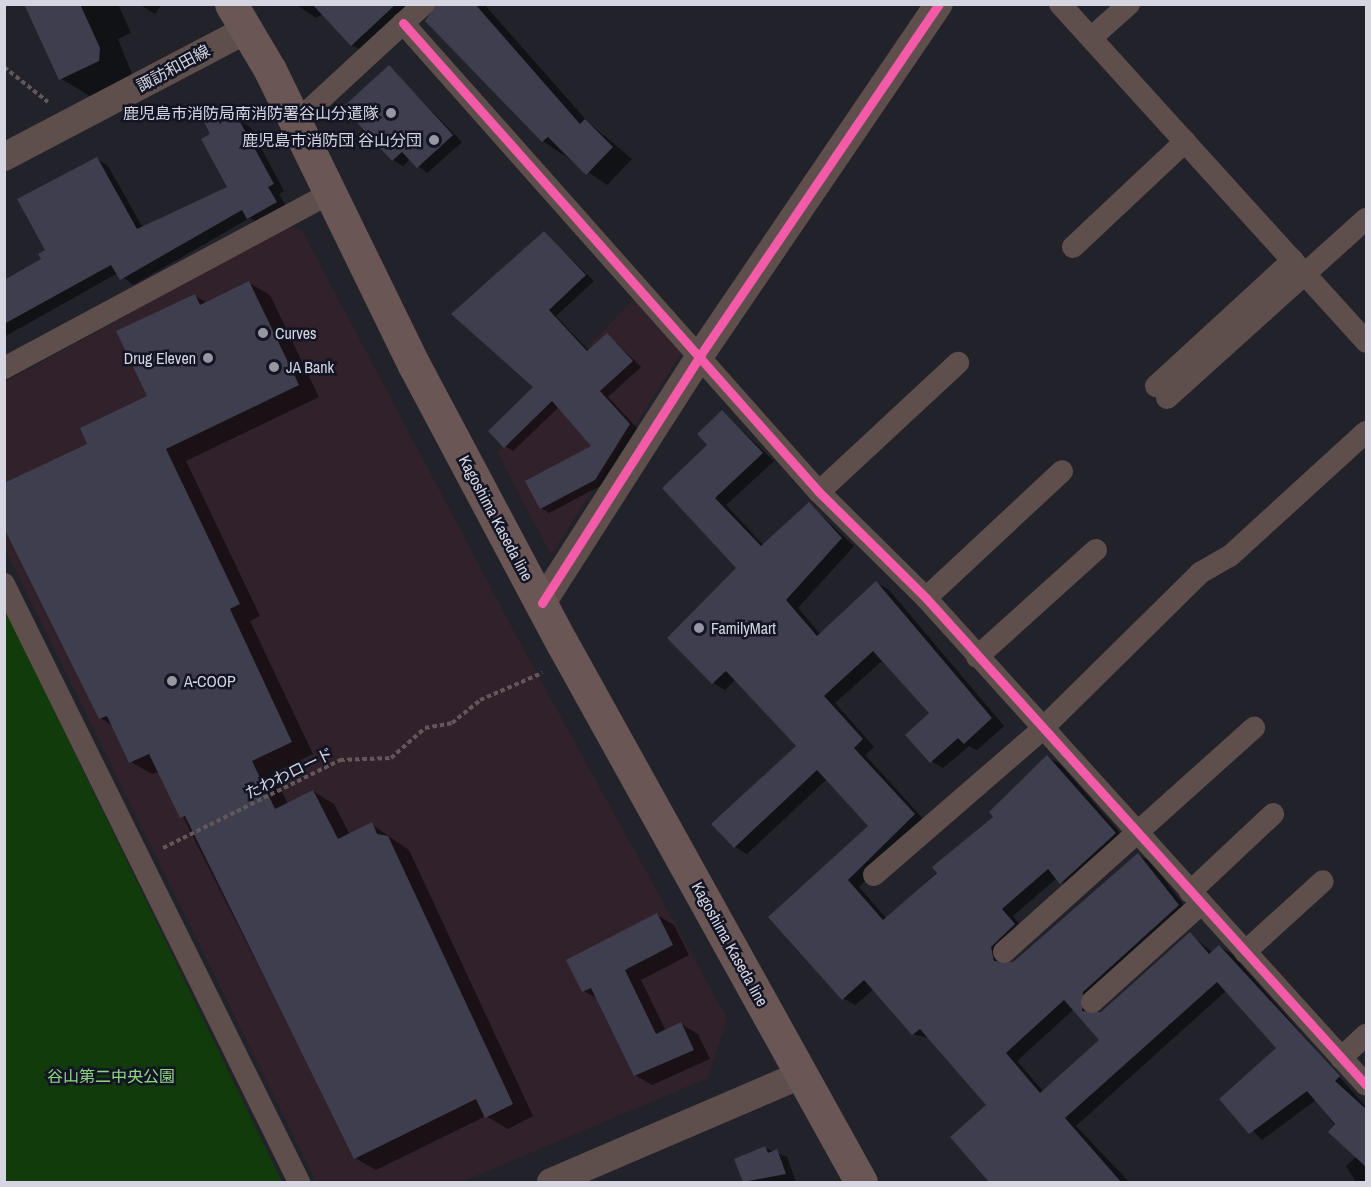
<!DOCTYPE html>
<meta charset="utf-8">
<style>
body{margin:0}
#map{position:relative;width:1371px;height:1187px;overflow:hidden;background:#21222a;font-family:"Archivo Narrow","Noto Sans JP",sans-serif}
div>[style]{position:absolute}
.commercial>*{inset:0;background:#30212a}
.green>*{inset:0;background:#113b0a}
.shadow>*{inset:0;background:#0007}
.building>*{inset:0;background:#3e3e4e}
.path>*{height:4px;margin-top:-2px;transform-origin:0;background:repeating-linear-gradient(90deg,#62585a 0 4.5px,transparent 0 7.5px)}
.minor>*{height:22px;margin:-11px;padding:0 11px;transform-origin:11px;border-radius:11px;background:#5e4e4c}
.tertiary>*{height:28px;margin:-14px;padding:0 14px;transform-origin:14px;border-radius:14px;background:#5e4e4c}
.primary>*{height:33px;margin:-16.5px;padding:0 16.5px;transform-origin:16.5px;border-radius:16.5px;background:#695655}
.cycleway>*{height:9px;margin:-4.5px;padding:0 4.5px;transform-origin:4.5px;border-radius:4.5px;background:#f35aa7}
.dots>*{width:16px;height:16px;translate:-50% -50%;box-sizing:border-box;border:3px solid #141524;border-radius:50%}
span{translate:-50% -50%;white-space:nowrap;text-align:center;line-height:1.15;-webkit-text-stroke:5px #141524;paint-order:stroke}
.street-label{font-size:16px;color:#d5d6e2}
.poi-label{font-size:16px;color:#d5d6e2}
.right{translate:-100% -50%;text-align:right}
.left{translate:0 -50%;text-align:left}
.park-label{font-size:16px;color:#8fd883}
.frame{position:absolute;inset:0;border:6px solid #d5d6e2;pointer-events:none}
</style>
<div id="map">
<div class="commercial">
<div style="clip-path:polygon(289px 226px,302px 230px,524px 650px,727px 1018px,708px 1078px,462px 1182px,316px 1182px,5px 549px,5px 382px)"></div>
<div style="clip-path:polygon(640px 293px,687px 345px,551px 555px,497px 452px,598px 360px,588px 346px)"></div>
</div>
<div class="green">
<div style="clip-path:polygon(5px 609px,282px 1182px,5px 1182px)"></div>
</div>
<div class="shadow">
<div style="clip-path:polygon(30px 4px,118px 4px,131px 33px,118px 39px,132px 74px,91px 97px,60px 78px)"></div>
<div style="clip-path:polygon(139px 4px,162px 4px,155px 14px)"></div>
<div style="clip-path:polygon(295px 4px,484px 4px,588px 122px,632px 159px,607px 185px,543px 141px,427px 21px,437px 5px,372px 56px,352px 45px,323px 14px,316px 18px)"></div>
<div style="clip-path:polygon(389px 67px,462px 142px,427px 173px,410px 159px,403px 166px,393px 160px)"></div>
<div style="clip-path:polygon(225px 112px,250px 127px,284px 191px,279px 194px,287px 208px,260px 224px,250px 218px,133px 285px,118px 273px,4px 337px,4px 280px,43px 259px,97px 159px,108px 166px,143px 228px,229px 188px,212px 134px)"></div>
<div style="clip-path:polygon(544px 233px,594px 281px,556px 316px,589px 351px,607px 334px,641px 367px,608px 397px,639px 430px,604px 484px,549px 513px,541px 508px,593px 446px,559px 407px,513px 451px,505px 446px,535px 387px)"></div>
<div style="clip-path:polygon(249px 283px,270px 295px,319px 397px,186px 461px,260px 616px,250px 621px,313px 754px,273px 773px,288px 804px,313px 791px,334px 804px,350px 835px,371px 824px,409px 850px,533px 1116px,508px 1129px,486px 1116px,376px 1170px,355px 1158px,160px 771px,152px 774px,131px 762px,113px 726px,101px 718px,89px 445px,149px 397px,195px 296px,207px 303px)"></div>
<div style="clip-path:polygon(evenodd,723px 412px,774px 461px,726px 505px,764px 546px,809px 504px,854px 546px,798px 608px,821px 635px,877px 583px,889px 590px,1004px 726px,977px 750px,969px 746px,943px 768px,931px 761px,931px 713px,883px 660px,835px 703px,874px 747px,865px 755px,926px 822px,859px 887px,887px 919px,995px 817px,1048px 757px,1060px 764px,1127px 841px,1073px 889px,1057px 878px,1013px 916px,1026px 932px,1004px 963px,1014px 964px,1139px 855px,1151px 862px,1190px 913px,1094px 1013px,1102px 1014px,1190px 934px,1213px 953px,1220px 947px,1232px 954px,1366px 1107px,1366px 1182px,1356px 1182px,1346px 1166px,1357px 1156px,1316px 1100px,1262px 1140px,1221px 1099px,1278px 1048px,1227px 990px,1076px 1126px,1129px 1182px,991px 1182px,952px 1137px,988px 1105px,929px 1038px,913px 1034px,874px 989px,855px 1005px,843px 998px,770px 917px,870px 826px,827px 779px,747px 854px,735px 847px,799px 746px,736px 679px,725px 690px,713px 683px,669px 638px,738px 568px,664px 488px,710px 446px,723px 412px,1074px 1009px,1101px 1040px,1044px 1092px,1017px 1061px,1074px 1009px)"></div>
<div style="clip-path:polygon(657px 915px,674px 925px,689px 955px,641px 980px,666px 1031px,681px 1024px,698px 1034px,710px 1059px,652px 1085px,635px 1075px,598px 999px,584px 991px)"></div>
<div style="clip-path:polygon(765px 1148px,787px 1157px,796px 1182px,745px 1182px,736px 1160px)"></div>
</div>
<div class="building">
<div style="clip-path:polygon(24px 4px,80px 4px,100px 48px,99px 61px,59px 80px)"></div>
<div style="clip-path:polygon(312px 4px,396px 4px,351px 46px)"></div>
<div style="clip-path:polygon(437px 4px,475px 4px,580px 124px,585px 119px,613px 147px,586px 175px,548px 137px,542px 142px,425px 21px)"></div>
<div style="clip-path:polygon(389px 65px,453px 135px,417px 168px,402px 152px,392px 161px,343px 107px)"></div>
<div style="clip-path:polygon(225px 110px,232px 122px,238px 118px,274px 184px,268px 187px,277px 202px,247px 219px,242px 210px,120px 280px,111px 265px,4px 324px,4px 280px,41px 259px,38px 254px,45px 250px,17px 199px,97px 157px,137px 229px,227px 187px,201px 139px,210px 134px,204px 122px)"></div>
<div style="clip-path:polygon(544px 231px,586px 275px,549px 310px,587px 351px,607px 333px,633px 361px,600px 391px,630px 424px,595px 480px,540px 509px,525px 481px,591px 446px,552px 401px,504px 448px,488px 431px,533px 387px,451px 314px)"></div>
<div style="clip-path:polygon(249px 281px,299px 385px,166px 449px,240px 604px,230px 609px,292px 742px,252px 761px,275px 809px,313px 790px,338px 839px,372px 822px,377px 834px,388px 836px,513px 1104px,485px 1118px,476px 1099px,354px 1159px,185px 816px,180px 818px,149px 754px,129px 763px,107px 716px,99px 719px,4px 528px,4px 483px,87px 444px,80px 428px,147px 396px,116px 331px,195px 294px,200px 305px)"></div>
<div style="clip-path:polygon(evenodd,722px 410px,763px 453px,715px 498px,761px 546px,809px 502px,842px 538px,786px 600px,817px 636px,876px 581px,992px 718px,964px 744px,958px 738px,930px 763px,905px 735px,929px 713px,873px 651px,824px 696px,863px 739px,854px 748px,915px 814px,848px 880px,883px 920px,937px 873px,932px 867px,993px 817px,989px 812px,1047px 755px,1116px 833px,1060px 884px,1048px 869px,1002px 909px,1015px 924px,991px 947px,994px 961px,1013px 962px,1138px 853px,1179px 905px,1083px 992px,1082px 1011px,1101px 1012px,1190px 932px,1209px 954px,1219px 945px,1340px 1076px,1335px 1081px,1366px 1109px,1366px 1167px,1328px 1132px,1335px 1124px,1307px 1091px,1249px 1134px,1219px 1099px,1276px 1048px,1217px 982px,1065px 1118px,1121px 1182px,989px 1182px,950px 1137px,986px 1105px,920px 1029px,912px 1035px,864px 980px,842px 1000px,768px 917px,868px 826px,817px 770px,734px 848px,711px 824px,796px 746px,726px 671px,712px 684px,667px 638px,736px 568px,662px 488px,707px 445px,697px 434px,722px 410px,1064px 1000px,1099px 1040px,1040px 1093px,1006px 1053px,1064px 1000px)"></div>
<div style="clip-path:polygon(657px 913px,673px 945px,625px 970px,656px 1034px,681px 1022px,694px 1050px,634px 1076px,591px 988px,582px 992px,566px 960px)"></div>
<div style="clip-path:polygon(765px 1146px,768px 1153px,777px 1149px,786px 1174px,743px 1182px,734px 1159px)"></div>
</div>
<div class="path">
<div style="left:4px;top:67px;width:56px;rotate:38.5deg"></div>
<div style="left:163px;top:848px;width:198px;rotate:-26.4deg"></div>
<div style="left:340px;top:760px;width:51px;rotate:-2.2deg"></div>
<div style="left:391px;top:758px;width:45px;rotate:-41.4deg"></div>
<div style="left:425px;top:728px;width:27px;rotate:-10deg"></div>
<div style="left:452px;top:723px;width:36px;rotate:-39deg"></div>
<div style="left:480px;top:700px;width:68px;rotate:-23.5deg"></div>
</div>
<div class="minor">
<div style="left:1060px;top:4px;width:456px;rotate:47.8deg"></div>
<div style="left:403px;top:23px;width:627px;rotate:48.43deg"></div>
<div style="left:819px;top:492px;width:151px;rotate:44.7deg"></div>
<div style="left:926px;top:598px;width:656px;rotate:47.9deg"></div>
<div style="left:1091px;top:38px;width:51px;rotate:-41.8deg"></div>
<div style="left:295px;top:123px;width:176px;rotate:-42.7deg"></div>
<div style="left:1073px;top:247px;width:154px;rotate:-43.2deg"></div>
<div style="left:4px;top:368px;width:369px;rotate:-28.2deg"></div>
<div style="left:1156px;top:386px;width:186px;rotate:-42.6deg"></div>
<div style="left:1167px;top:398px;width:268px;rotate:-42deg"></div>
<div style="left:819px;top:492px;width:190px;rotate:-42.9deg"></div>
<div style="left:4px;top:584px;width:667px;rotate:63.74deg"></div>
<div style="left:926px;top:598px;width:186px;rotate:-43deg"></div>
<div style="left:977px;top:657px;width:160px;rotate:-42deg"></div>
<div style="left:874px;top:875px;width:220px;rotate:-40.9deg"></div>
<div style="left:1040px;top:731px;width:225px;rotate:-44.6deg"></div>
<div style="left:1200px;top:573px;width:34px;rotate:-30deg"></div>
<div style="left:1230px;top:556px;width:184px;rotate:-42.4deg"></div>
<div style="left:1190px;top:892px;width:114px;rotate:-43.2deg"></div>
<div style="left:1004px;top:952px;width:336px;rotate:-41.9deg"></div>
<div style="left:1245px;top:952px;width:105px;rotate:-42.3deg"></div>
<div style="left:1092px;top:1002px;width:147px;rotate:-42deg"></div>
<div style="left:1341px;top:1058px;width:34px;rotate:-43deg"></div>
</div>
<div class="tertiary">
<div style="left:4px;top:157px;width:273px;rotate:-27.7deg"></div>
<div style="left:542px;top:603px;width:295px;rotate:-57.4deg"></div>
<div style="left:701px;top:354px;width:423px;rotate:-55.8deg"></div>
<div style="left:551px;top:1182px;width:272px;rotate:-23.2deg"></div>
</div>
<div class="primary">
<div style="left:231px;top:4px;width:77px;rotate:59.4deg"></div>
<div style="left:270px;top:70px;width:328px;rotate:64deg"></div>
<div style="left:414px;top:365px;width:315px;rotate:62deg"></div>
<div style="left:562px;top:643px;width:616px;rotate:60.98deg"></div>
</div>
<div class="cycleway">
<div style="left:403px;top:23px;width:627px;rotate:48.43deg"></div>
<div style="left:819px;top:492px;width:151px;rotate:44.7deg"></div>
<div style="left:926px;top:598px;width:656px;rotate:47.9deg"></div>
<div style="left:542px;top:603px;width:295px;rotate:-57.4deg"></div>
<div style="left:701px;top:354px;width:423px;rotate:-55.8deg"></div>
</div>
<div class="dots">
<div style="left:391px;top:113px;background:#9697a2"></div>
<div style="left:434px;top:140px;background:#9697a2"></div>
<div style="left:263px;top:333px;background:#9697a2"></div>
<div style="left:208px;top:358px;background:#9697a2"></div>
<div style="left:274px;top:367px;background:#9697a2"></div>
<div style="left:699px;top:628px;background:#9697a2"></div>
<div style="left:172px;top:681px;background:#9697a2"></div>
</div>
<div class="street-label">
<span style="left:173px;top:68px;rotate:-28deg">諏訪和田線</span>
<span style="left:496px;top:518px;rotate:62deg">Kagoshima Kaseda line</span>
<span style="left:289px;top:773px;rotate:-26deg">たわわロード</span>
<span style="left:730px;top:944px;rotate:61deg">Kagoshima Kaseda line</span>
</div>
<div class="poi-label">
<span class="right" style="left:379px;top:113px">鹿児島市消防局南消防署谷山分遣隊</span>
<span class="right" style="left:422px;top:140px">鹿児島市消防団 谷山分団</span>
<span class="left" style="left:275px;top:333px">Curves</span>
<span class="right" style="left:196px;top:358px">Drug Eleven</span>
<span class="left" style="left:286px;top:367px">JA Bank</span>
<span class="left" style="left:711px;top:628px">FamilyMart</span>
<span class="left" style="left:184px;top:681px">A-COOP</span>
</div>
<div class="park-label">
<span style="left:111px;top:1076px">谷山第二中央公園</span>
</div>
<div class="frame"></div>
</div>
